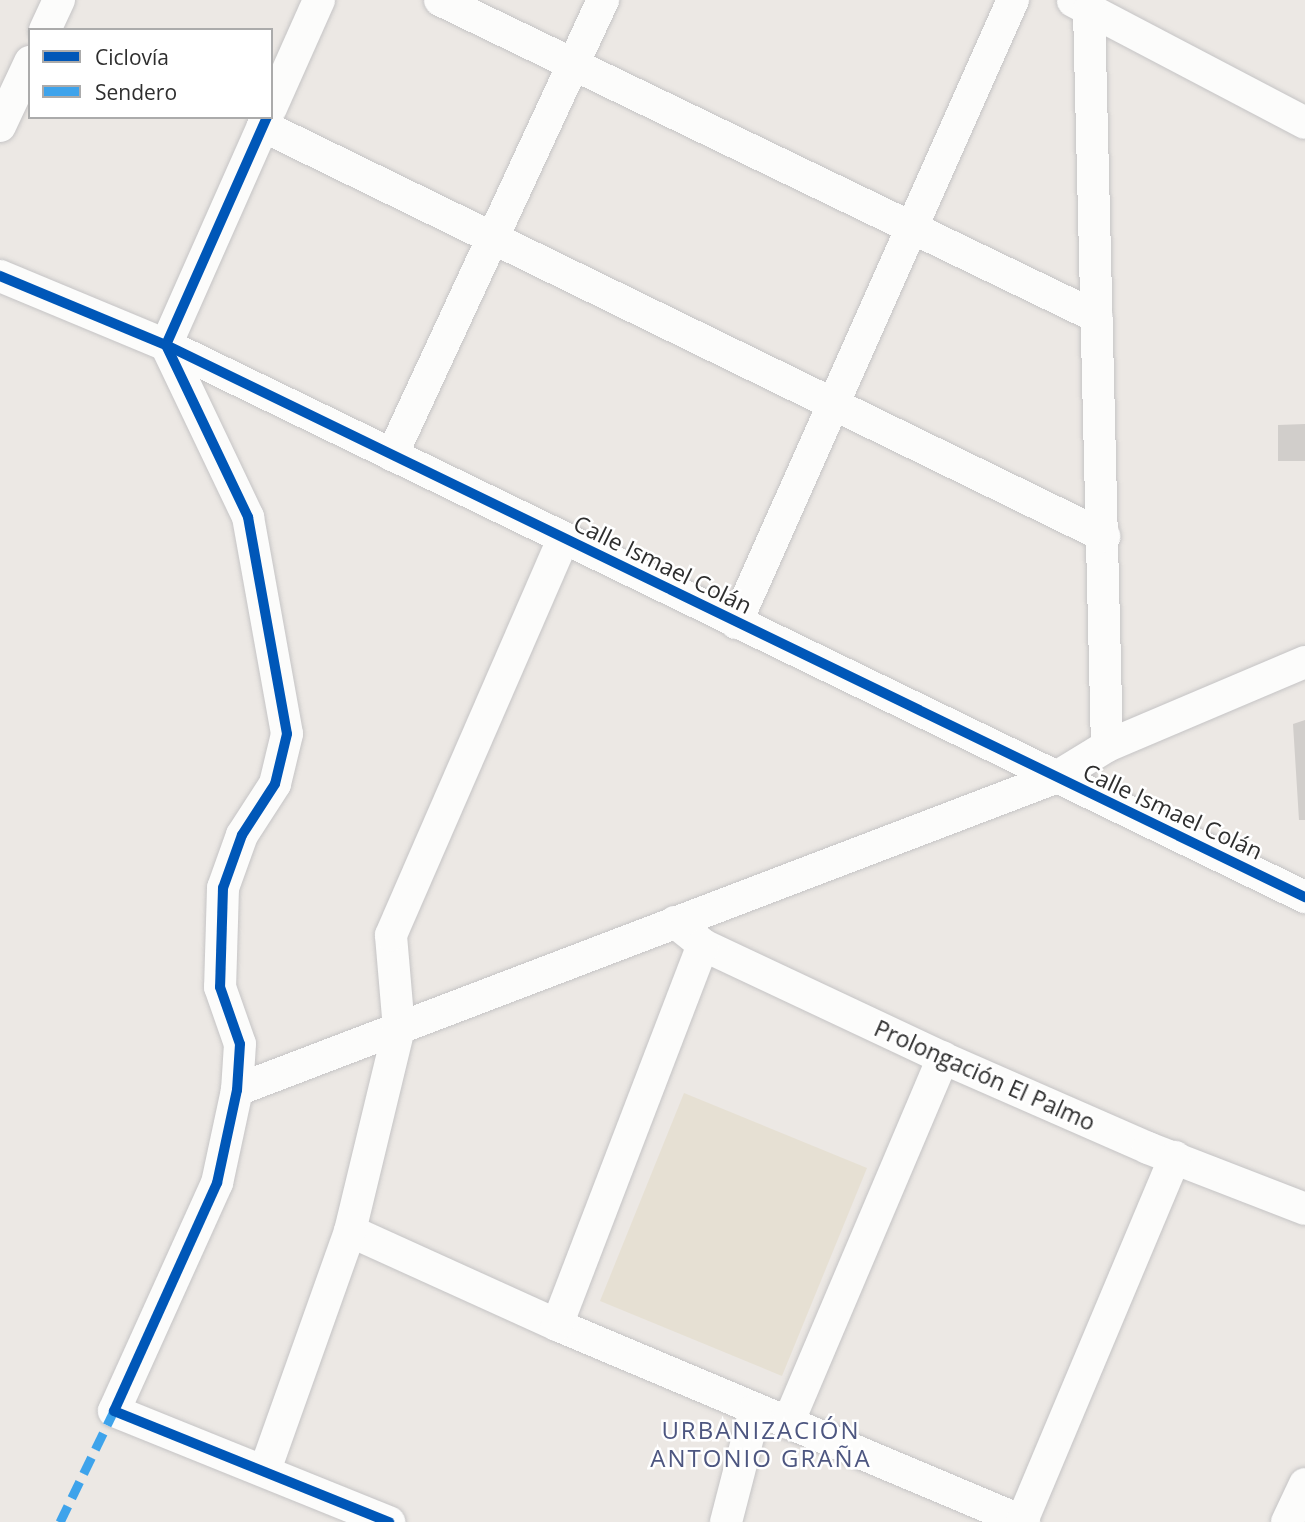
<!DOCTYPE html>
<meta charset="utf-8">
<style>
body{margin:0}
#map{position:relative;width:1305px;height:1522px;overflow:hidden;background:#ece8e4;font-family:"Open Sans",sans-serif}
div>[style]{position:absolute}
.education>*{inset:0;background:#e6e0d3}
.building>*{inset:0;background:#d1cecb}
.roads{filter:drop-shadow(0 0 2px #c5c4c5) drop-shadow(0 0 2px #c5c4c5)}
.minor>*{height:32px;margin:-16px;padding:0 16px;transform-origin:16px;border-radius:16px;background:#fcfcfb}
.quiet>*{height:9px;margin-top:-4.5px;transform-origin:0;background:repeating-linear-gradient(90deg,#3ea3eb 0 18px,transparent 0 27px)}
.cycleway>*{height:10px;margin:-5px;padding:0 5px;transform-origin:5px;border-radius:5px;background:#0057b8}
span{translate:-50% -50%;white-space:nowrap;text-align:center;line-height:1.15;-webkit-text-stroke:5px #fff;paint-order:stroke}
.street-label{font-size:23px;color:#2e2e2e}
.neighbourhood-label{font-size:24px;color:#4d5680;letter-spacing:2px}
.legend{position:absolute;left:28px;top:28px;width:245px;height:91px;box-sizing:border-box;background:#fff;border:2px solid #ababab;margin:0;padding:9px 12px;list-style:none;font-size:21px;color:#2e2e2e}
.legend li{display:flex;align-items:center;gap:14px;height:35px}
.legend b{width:35px;border:2px solid #ababab}
</style>
<div id="map">
<div class="education">
<div style="clip-path:polygon(684px 1093px,867px 1168px,782px 1376px,600px 1301px)"></div>
</div>
<div class="building">
<div style="clip-path:polygon(1305px 424px,1305px 461px,1278px 461px,1278px 425px)"></div>
<div style="clip-path:polygon(1305px 720px,1305px 820px,1299px 820px,1293px 724px)"></div>
</div>
<div class="roads">
<div class="minor">
<div style="left:440px;top:0;width:729px;rotate:25.76deg"></div>
<div style="left:1073px;top:1px;width:262px;rotate:27.7deg"></div>
<div style="left:1089px;top:10px;width:736px;rotate:88.6deg"></div>
<div style="left:45px;top:30px;width:33px;rotate:-65deg"></div>
<div style="left:271px;top:108px;width:118px;rotate:-66deg"></div>
<div style="left:267px;top:117px;width:249px;rotate:113.9deg"></div>
<div style="left:166px;top:345px;width:191px;rotate:64.5deg"></div>
<div style="left:248px;top:517px;width:220px;rotate:79.8deg"></div>
<div style="left:287px;top:734px;width:51px;rotate:103.5deg"></div>
<div style="left:275px;top:784px;width:61px;rotate:122.9deg"></div>
<div style="left:242px;top:835px;width:56px;rotate:109.7deg"></div>
<div style="left:223px;top:888px;width:99px;rotate:91.7deg"></div>
<div style="left:220px;top:987px;width:60px;rotate:70.7deg"></div>
<div style="left:240px;top:1044px;width:46px;rotate:93.7deg"></div>
<div style="left:237px;top:1090px;width:95px;rotate:102.1deg"></div>
<div style="left:217px;top:1183px;width:250px;rotate:114.3deg"></div>
<div style="left:114px;top:1411px;width:297px;rotate:22deg"></div>
<div style="left:0;top:126px;width:71px;rotate:-64.9deg"></div>
<div style="left:263px;top:126px;width:936px;rotate:25.99deg"></div>
<div style="left:0;top:276px;width:180px;rotate:22.6deg"></div>
<div style="left:166px;top:345px;width:1266px;rotate:25.86deg"></div>
<div style="left:392px;top:455px;width:502px;rotate:-65.12deg"></div>
<div style="left:736px;top:623px;width:682px;rotate:-66.03deg"></div>
<div style="left:675px;top:922px;width:36px;rotate:39deg"></div>
<div style="left:703px;top:945px;width:265px;rotate:25.2deg"></div>
<div style="left:943px;top:1058px;width:224px;rotate:23.7deg"></div>
<div style="left:1148px;top:1148px;width:168px;rotate:21.2deg"></div>
<div style="left:237px;top:1090px;width:875px;rotate:-20.88deg"></div>
<div style="left:1055px;top:778px;width:61px;rotate:-31.6deg"></div>
<div style="left:1107px;top:746px;width:215px;rotate:-23deg"></div>
<div style="left:350px;top:1231px;width:227px;rotate:24.4deg"></div>
<div style="left:557px;top:1325px;width:507px;rotate:22.87deg"></div>
<div style="left:557px;top:1325px;width:407px;rotate:-69deg"></div>
<div style="left:788px;top:1423px;width:397px;rotate:-67deg"></div>
<div style="left:265px;top:1470px;width:254px;rotate:-70.4deg"></div>
<div style="left:350px;top:1231px;width:208px;rotate:-76.4deg"></div>
<div style="left:399px;top:1029px;width:94px;rotate:-94.9deg"></div>
<div style="left:391px;top:935px;width:432px;rotate:-66.5deg"></div>
<div style="left:1022px;top:1521px;width:395px;rotate:-67.2deg"></div>
<div style="left:726px;top:1522px;width:116px;rotate:-75.5deg"></div>
<div style="left:1287px;top:1522px;width:42px;rotate:-64.7deg"></div>
</div>
</div>
<div class="quiet">
<div style="left:60px;top:1522px;width:123px;rotate:-64.1deg"></div>
</div>
<div class="cycleway">
<div style="left:267px;top:117px;width:249px;rotate:113.9deg"></div>
<div style="left:166px;top:345px;width:191px;rotate:64.5deg"></div>
<div style="left:248px;top:517px;width:220px;rotate:79.8deg"></div>
<div style="left:287px;top:734px;width:51px;rotate:103.5deg"></div>
<div style="left:275px;top:784px;width:61px;rotate:122.9deg"></div>
<div style="left:242px;top:835px;width:56px;rotate:109.7deg"></div>
<div style="left:223px;top:888px;width:99px;rotate:91.7deg"></div>
<div style="left:220px;top:987px;width:60px;rotate:70.7deg"></div>
<div style="left:240px;top:1044px;width:46px;rotate:93.7deg"></div>
<div style="left:237px;top:1090px;width:95px;rotate:102.1deg"></div>
<div style="left:217px;top:1183px;width:250px;rotate:114.3deg"></div>
<div style="left:114px;top:1411px;width:297px;rotate:22deg"></div>
<div style="left:0;top:276px;width:180px;rotate:22.6deg"></div>
<div style="left:166px;top:345px;width:1266px;rotate:25.86deg"></div>
</div>
<div class="street-label">
<span style="left:663px;top:564px;rotate:26deg">Calle Ismael Colán</span>
<span style="left:1173px;top:811px;rotate:25deg">Calle Ismael Colán</span>
<span style="left:985px;top:1075px;rotate:24deg">Prolongación El Palmo</span>
</div>
<div class="neighbourhood-label">
<span style="left:761px;top:1444px">URBANIZACIÓN<br>ANTONIO GRAÑA</span>
</div>
<ul class="legend">
<li><b style="height:9px;background:#0057b8"></b>Ciclovía</li>
<li><b style="height:9px;background:#3ea3eb"></b>Sendero</li>
</ul>
</div>
